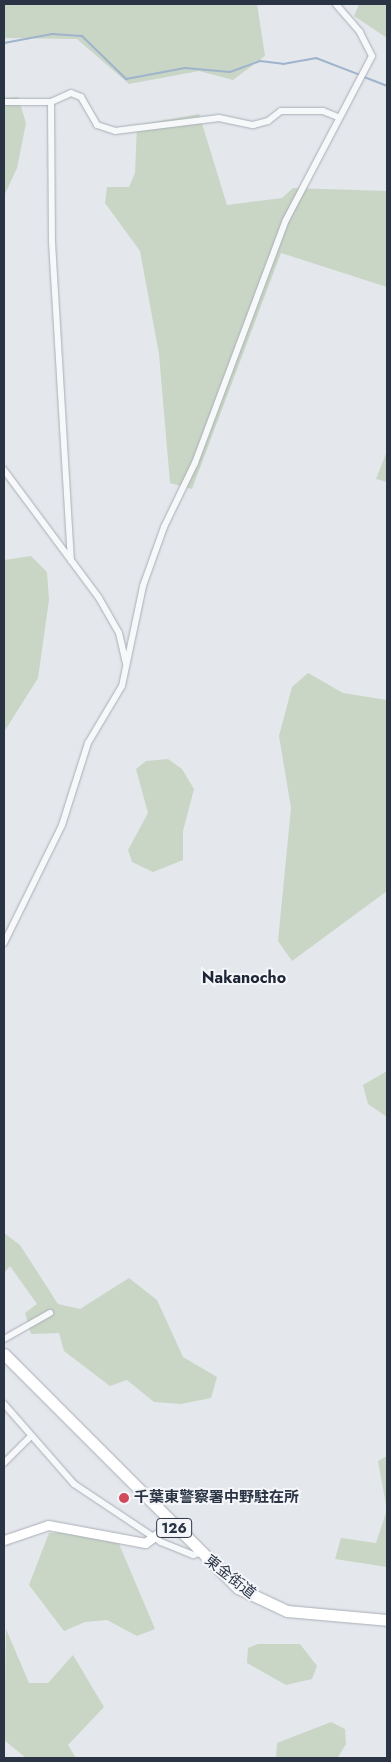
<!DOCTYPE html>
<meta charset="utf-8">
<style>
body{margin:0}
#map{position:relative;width:391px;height:1762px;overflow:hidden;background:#e4e7ec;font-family:Jost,"Noto Sans JP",sans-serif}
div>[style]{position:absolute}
.green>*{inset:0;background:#c9d6c5}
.stream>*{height:2px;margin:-1px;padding:0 1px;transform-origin:1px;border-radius:1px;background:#9fb4cc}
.roads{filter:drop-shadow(0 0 1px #a9aeb7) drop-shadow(0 0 1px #a9aeb7)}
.street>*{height:6px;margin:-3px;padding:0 3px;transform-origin:3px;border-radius:3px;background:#f7f8fa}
.secondary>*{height:9px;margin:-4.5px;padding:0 4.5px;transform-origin:4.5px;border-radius:4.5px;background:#fff}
.highway>*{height:11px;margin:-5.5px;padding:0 5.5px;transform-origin:5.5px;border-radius:5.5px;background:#fff}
.dots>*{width:14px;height:14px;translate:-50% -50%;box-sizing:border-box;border:2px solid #f4f6f9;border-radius:50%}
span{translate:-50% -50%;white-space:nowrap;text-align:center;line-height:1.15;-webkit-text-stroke:4px #f4f6f9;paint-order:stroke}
.shield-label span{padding:1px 4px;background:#f4f6f9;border:1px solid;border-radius:4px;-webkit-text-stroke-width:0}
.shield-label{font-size:14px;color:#2b3445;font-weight:700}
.poi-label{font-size:15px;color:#2b3445;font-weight:700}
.left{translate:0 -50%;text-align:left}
.street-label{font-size:15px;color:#2b3445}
.neighbourhood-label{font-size:16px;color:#1d2536;font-weight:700}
.frame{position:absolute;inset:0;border:5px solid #2b3445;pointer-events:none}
</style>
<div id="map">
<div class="green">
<div style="clip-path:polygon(4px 4px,257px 4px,265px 56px,233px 80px,199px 71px,129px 84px,77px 39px,4px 38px)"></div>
<div style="clip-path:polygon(359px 4px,387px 4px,387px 38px,354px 16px)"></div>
<div style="clip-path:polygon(18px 97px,26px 123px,17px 168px,4px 196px,4px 98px)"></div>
<div style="clip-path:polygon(199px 114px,227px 205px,282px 198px,293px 188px,387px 191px,387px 287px,281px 253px,192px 489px,170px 483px,159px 354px,140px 251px,105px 203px,107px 187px,129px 187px,135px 173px,137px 125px)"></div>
<div style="clip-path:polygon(387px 451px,387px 482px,376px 479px)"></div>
<div style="clip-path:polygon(31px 556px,47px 572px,49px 600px,38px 678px,4px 732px,4px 560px)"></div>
<div style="clip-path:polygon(308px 673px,343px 693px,387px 700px,387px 891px,292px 961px,278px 941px,291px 808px,279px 736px,292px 687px)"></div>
<div style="clip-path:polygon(168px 759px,182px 769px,194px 789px,183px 831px,183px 860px,153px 872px,132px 862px,128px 850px,148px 813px,136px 769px,146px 761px)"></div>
<div style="clip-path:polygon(387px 1071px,387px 1117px,368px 1104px,363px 1085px)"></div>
<div style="clip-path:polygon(4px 1233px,20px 1245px,58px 1304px,80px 1309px,129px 1278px,157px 1300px,183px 1357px,217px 1377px,211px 1398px,181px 1404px,154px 1402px,127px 1380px,110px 1386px,64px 1351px,59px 1333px,31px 1334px,25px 1313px,37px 1304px,10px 1266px,4px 1273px)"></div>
<div style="clip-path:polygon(387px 1456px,387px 1510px,378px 1461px)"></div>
<div style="clip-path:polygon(387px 1510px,387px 1567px,335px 1559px,341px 1538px,376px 1543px)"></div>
<div style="clip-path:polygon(114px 1532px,155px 1629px,137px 1636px,107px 1620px,85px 1622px,64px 1631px,29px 1585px,49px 1533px)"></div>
<div style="clip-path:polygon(6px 1629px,29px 1683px,48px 1683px,73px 1655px,104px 1707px,68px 1745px,76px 1758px,26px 1758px,4px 1740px)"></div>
<div style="clip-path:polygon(258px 1644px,300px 1644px,317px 1666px,312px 1679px,286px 1685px,247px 1663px,248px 1648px)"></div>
<div style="clip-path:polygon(331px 1722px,345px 1729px,346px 1744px,338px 1757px,276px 1758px,277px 1743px)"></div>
</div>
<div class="stream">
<div style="left:4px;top:43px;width:49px;rotate:-10.6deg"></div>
<div style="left:52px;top:34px;width:30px;rotate:4deg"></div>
<div style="left:82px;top:36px;width:62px;rotate:44.3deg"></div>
<div style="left:126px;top:79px;width:60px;rotate:-10.6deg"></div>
<div style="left:185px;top:68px;width:45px;rotate:5.1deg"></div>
<div style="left:230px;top:72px;width:32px;rotate:-20deg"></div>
<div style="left:260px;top:61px;width:23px;rotate:7deg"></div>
<div style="left:283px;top:64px;width:34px;rotate:-10deg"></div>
<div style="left:316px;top:58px;width:47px;rotate:21.1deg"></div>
<div style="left:364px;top:77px;width:25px;rotate:21deg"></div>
</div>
<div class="roads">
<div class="street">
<div style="left:4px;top:102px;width:47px"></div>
<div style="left:51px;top:102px;width:22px;rotate:-24deg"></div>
<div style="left:71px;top:93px;width:11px;rotate:22deg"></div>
<div style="left:81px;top:97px;width:32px;rotate:60deg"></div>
<div style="left:97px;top:125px;width:19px;rotate:18deg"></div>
<div style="left:115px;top:131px;width:105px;rotate:-7.1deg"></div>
<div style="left:219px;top:118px;width:35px;rotate:12deg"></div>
<div style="left:253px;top:125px;width:16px;rotate:-15deg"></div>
<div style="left:268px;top:121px;width:16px;rotate:-38deg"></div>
<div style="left:281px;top:111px;width:42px"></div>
<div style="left:323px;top:111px;width:16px;rotate:22deg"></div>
<div style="left:51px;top:102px;width:140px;rotate:89.6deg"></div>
<div style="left:52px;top:242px;width:319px;rotate:86.6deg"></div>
<div style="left:4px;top:470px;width:159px;rotate:53.4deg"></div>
<div style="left:99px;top:598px;width:40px;rotate:60.3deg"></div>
<div style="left:119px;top:633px;width:31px;rotate:77deg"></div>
<div style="left:4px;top:943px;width:131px;rotate:-63.8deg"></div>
<div style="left:62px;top:825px;width:86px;rotate:-72.4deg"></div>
<div style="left:88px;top:743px;width:66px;rotate:-59.2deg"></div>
<div style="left:122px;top:686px;width:102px;rotate:-78.1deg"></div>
<div style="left:143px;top:586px;width:63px;rotate:-70.4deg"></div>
<div style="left:164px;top:527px;width:71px;rotate:-64.2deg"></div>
<div style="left:195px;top:463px;width:259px;rotate:-69.5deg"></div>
<div style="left:286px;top:220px;width:185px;rotate:-62.3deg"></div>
<div style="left:372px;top:56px;width:27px;rotate:-117deg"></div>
<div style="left:360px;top:32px;width:37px;rotate:-131deg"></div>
<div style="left:4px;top:1339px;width:53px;rotate:-29.5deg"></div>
<div style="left:4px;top:1404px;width:106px;rotate:48.8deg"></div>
<div style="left:74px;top:1484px;width:105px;rotate:33.7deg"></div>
<div style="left:161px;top:1542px;width:35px;rotate:22deg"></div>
<div style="left:193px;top:1555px;width:6px;rotate:-18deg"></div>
<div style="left:4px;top:1463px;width:37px;rotate:-45deg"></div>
</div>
<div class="secondary">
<div style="left:4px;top:1540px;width:46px;rotate:-18.8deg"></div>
<div style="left:48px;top:1525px;width:99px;rotate:10.5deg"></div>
<div style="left:145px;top:1543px;width:32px;rotate:-35deg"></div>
</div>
<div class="highway">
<div style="left:4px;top:1354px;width:331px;rotate:45deg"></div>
<div style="left:238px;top:1588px;width:54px;rotate:25.1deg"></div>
<div style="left:287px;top:1611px;width:100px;rotate:5.1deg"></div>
</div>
</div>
<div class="dots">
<div style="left:124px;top:1498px;background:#d1495b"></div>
</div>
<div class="shield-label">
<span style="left:174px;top:1528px">126</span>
</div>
<div class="poi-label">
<span class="left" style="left:134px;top:1498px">千葉東警察署中野駐在所</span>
</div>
<div class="street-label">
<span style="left:230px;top:1577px;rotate:38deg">東金街道</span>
</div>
<div class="neighbourhood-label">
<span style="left:244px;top:978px">Nakanocho</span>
</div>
<div class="frame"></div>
</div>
